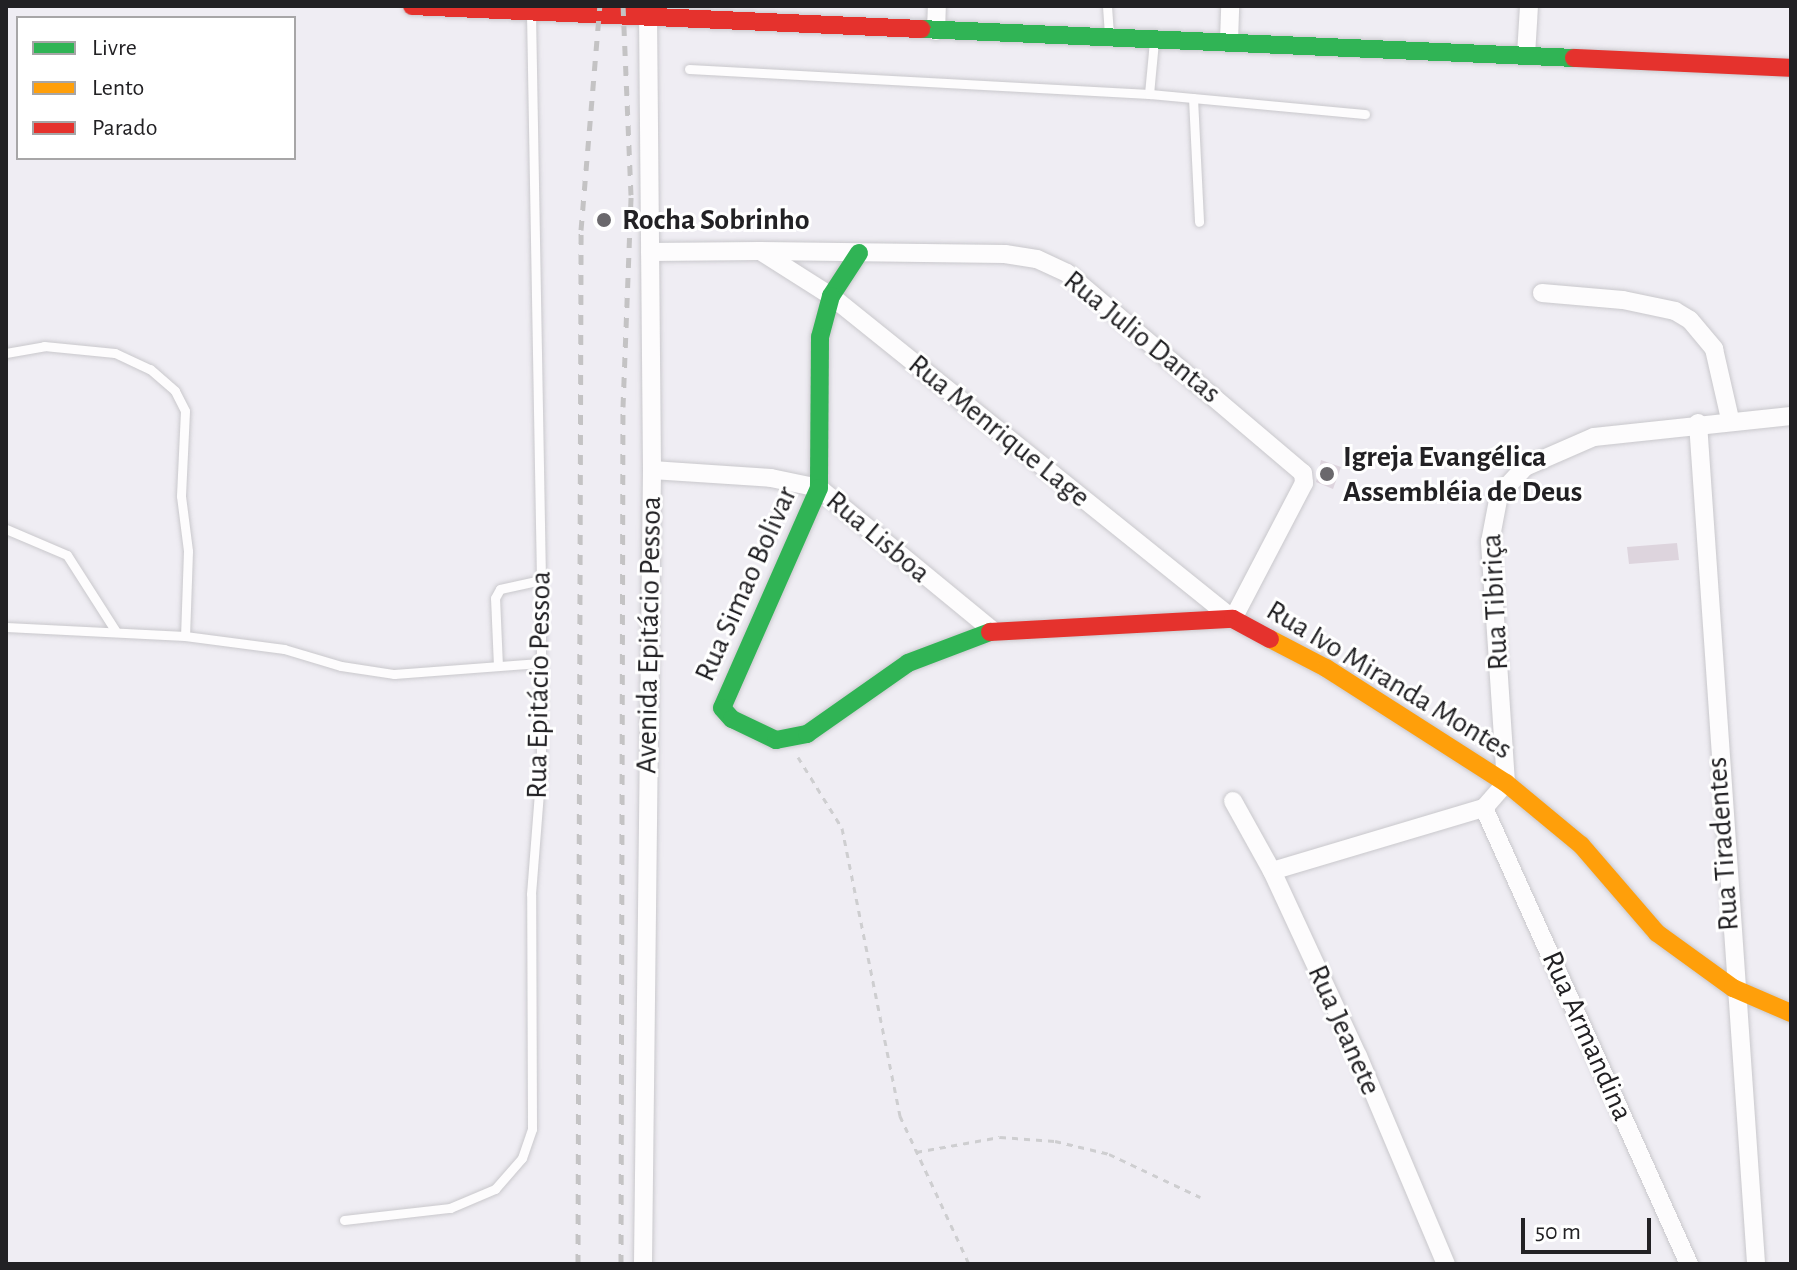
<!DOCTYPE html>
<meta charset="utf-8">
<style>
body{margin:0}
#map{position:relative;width:1797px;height:1270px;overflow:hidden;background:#efedf3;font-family:"Alegreya Sans",sans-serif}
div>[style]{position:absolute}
.building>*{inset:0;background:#ddd4dd}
.path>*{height:3px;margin-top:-1.5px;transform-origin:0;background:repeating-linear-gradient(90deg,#ceced0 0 6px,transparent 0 12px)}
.roads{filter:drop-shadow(0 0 2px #c9c8cc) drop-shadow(0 0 2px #c9c8cc)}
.lane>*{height:9px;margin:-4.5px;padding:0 4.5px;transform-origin:4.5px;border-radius:4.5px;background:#fdfcfd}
.street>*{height:18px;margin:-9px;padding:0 9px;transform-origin:9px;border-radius:9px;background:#fdfcfd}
.fast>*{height:18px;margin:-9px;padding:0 9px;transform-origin:9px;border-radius:9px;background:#30b455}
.slow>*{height:18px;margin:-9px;padding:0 9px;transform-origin:9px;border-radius:9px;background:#ff9f0a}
.jam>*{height:18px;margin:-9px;padding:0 9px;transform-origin:9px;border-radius:9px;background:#e5322d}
.rail>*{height:5px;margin-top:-2.5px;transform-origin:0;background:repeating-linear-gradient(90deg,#c4c3c4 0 10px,transparent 0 20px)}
.dots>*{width:22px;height:22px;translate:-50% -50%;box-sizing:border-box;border:4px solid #fff;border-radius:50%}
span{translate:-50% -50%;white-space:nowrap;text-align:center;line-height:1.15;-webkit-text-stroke:6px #fff;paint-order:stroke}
.poi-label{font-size:30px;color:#222124;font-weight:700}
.left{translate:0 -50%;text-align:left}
.street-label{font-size:30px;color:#222124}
.frame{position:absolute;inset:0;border:8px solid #222124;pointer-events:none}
.legend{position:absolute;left:16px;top:16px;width:280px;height:144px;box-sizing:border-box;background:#fff;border:2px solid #a7a6a7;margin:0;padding:10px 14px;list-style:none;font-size:24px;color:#222124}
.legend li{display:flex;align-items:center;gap:16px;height:40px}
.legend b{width:40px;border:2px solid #a7a6a7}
.scale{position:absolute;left:1521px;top:1218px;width:130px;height:36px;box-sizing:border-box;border:4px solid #222124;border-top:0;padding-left:10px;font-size:24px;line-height:28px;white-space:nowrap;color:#222124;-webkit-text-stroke:6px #fff;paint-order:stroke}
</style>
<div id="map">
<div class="building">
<div style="clip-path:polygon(1321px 460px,1341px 467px,1333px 489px,1316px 482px)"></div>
<div style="clip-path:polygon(1677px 543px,1679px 560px,1629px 564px,1627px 547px)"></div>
</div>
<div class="path">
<div style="left:798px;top:757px;width:84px;rotate:58.2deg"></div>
<div style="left:842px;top:828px;width:294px;rotate:78.6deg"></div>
<div style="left:900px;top:1116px;width:163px;rotate:65deg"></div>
<div style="left:916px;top:1152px;width:85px;rotate:-10.1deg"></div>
<div style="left:1000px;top:1137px;width:55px;rotate:4.2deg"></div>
<div style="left:1055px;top:1141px;width:56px;rotate:13.5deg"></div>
<div style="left:1109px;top:1154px;width:101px;rotate:25.3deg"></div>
</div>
<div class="roads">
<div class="lane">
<div style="left:1107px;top:6px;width:30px;rotate:86deg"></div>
<div style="left:689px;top:69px;width:461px;rotate:3.1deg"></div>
<div style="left:1149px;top:94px;width:53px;rotate:-84.6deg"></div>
<div style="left:1149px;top:94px;width:217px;rotate:5.3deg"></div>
<div style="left:1193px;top:98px;width:124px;rotate:87.2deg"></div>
<div style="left:6px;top:353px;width:39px;rotate:-10deg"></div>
<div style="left:44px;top:346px;width:71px;rotate:5.6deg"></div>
<div style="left:115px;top:353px;width:38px;rotate:25deg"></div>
<div style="left:150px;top:369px;width:33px;rotate:41deg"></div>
<div style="left:175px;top:391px;width:22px;rotate:63deg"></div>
<div style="left:185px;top:411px;width:85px;rotate:92.7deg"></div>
<div style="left:181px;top:496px;width:55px;rotate:82.7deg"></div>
<div style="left:188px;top:551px;width:85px;rotate:92deg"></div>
<div style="left:6px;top:529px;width:66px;rotate:23.1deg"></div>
<div style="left:67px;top:555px;width:89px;rotate:57.4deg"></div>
<div style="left:6px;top:627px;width:179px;rotate:2.9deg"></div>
<div style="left:185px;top:636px;width:100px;rotate:7.5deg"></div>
<div style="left:284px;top:649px;width:59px;rotate:16.6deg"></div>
<div style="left:341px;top:666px;width:54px;rotate:8.6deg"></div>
<div style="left:394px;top:674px;width:146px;rotate:-4.3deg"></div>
<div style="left:498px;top:666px;width:68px;rotate:-92.5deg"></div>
<div style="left:495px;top:598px;width:10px;rotate:-61deg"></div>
<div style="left:500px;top:589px;width:42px;rotate:-12.4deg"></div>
<div style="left:344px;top:1220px;width:107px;rotate:-6.5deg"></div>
<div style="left:450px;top:1208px;width:49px;rotate:-22.9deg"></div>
<div style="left:495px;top:1189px;width:41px;rotate:-48.9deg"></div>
<div style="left:522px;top:1158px;width:31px;rotate:-71deg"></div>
<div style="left:532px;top:1129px;width:235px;rotate:-90.2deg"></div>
<div style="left:531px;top:894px;width:127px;rotate:-85.5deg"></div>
<div style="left:541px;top:767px;width:187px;rotate:-90deg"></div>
<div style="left:541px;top:580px;width:566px;rotate:-91.01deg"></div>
</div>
<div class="street">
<div style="left:936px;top:31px;width:25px;rotate:-88deg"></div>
<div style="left:1229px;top:41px;width:35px;rotate:-88deg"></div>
<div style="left:1526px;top:55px;width:49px;rotate:-86.5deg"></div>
<div style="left:650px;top:252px;width:110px;rotate:-0.5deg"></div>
<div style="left:760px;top:251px;width:245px;rotate:0.7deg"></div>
<div style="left:1005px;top:254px;width:32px;rotate:9deg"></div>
<div style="left:1037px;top:259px;width:33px;rotate:25deg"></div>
<div style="left:1067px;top:273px;width:309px;rotate:40.3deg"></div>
<div style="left:1303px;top:473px;width:10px;rotate:84deg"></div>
<div style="left:1304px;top:483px;width:153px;rotate:117.6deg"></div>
<div style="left:1233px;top:619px;width:516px;rotate:-141.22deg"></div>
<div style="left:831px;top:296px;width:84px;rotate:-147.6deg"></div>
<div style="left:1542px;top:293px;width:81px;rotate:4.9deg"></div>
<div style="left:1623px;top:300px;width:53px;rotate:11.9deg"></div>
<div style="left:1675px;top:311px;width:17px;rotate:31deg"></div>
<div style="left:1690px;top:320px;width:38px;rotate:50deg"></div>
<div style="left:1714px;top:349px;width:72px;rotate:77.1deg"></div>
<div style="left:1698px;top:423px;width:843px;rotate:86.05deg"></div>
<div style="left:652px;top:470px;width:119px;rotate:3.8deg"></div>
<div style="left:771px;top:478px;width:49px;rotate:11.8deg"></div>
<div style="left:819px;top:488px;width:225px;rotate:39.4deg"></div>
<div style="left:1233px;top:801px;width:80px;rotate:60.9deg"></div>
<div style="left:1272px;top:871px;width:204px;rotate:65.1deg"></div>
<div style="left:1358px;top:1056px;width:226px;rotate:67.1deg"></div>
<div style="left:1484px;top:808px;width:500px;rotate:65.8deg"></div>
<div style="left:1272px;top:871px;width:221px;rotate:-16.6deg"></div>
<div style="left:1484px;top:808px;width:33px;rotate:-49deg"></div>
<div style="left:1506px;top:783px;width:242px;rotate:-93.8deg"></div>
<div style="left:1490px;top:542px;width:48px;rotate:-79.2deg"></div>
<div style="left:1499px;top:495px;width:38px;rotate:-47deg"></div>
<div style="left:1525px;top:467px;width:75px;rotate:-23.5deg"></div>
<div style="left:1594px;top:437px;width:198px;rotate:-6.1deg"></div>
<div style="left:643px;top:1264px;width:794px;rotate:-89.35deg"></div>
<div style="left:652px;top:470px;width:463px;rotate:-90.5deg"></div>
</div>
<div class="fast">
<div style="left:921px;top:29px;width:654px;rotate:2.54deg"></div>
<div style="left:859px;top:253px;width:51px;rotate:123.1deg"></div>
<div style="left:831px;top:296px;width:42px;rotate:105deg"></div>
<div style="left:820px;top:337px;width:151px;rotate:90.4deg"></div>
<div style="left:819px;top:488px;width:240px;rotate:113.8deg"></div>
<div style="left:722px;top:708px;width:15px;rotate:48deg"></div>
<div style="left:732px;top:719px;width:49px;rotate:25.5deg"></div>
<div style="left:776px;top:740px;width:32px;rotate:-11deg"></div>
<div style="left:807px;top:734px;width:123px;rotate:-35.1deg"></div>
<div style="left:908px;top:663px;width:88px;rotate:-20.7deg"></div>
</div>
<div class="slow">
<div style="left:1270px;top:639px;width:63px;rotate:27.4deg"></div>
<div style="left:1326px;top:668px;width:214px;rotate:32.6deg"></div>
<div style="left:1506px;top:783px;width:97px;rotate:39.6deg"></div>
<div style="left:1581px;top:845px;width:116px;rotate:49.2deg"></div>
<div style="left:1657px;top:933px;width:94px;rotate:35.9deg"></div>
<div style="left:1733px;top:988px;width:63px;rotate:23.3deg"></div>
</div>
<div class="jam">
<div style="left:412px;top:6px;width:510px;rotate:2.59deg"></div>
<div style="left:1574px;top:58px;width:217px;rotate:2.6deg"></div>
<div style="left:990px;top:632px;width:243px;rotate:-3.1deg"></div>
<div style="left:1233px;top:619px;width:42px;rotate:28.4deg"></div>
</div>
</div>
<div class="rail">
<div style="left:578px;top:1264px;width:1034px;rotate:-89.83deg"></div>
<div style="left:581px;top:230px;width:225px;rotate:-85.2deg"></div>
<div style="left:621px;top:1264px;width:857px;rotate:-89.87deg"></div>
<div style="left:623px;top:407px;width:212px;rotate:-87.8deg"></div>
<div style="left:631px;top:195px;width:189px;rotate:-92.4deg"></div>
</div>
<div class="dots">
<div style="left:604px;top:220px;background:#6a686c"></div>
<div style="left:1327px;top:474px;background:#6a686c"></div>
</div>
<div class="poi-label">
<span class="left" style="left:622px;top:220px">Rocha Sobrinho</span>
<span class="left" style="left:1343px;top:474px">Igreja Evangélica<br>Assembléia de Deus</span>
</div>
<div class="street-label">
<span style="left:1142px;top:337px;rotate:39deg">Rua Julio Dantas</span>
<span style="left:999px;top:431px;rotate:39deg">Rua Menrique Lage</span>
<span style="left:878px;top:537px;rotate:40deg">Rua Lisboa</span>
<span style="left:746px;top:584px;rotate:-66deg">Rua Simao Bolivar</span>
<span style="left:1495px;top:602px;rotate:-93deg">Rua Tibiriça</span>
<span style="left:649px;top:635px;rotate:-89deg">Avenida Epitácio Pessoa</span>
<span style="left:1389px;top:680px;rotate:31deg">Rua Ivo Miranda Montes</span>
<span style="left:539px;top:685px;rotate:-89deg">Rua Epitácio Pessoa</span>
<span style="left:1723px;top:844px;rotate:-94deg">Rua Tiradentes</span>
<span style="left:1344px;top:1030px;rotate:66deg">Rua Jeanete</span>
<span style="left:1587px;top:1036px;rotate:66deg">Rua Armandina</span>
</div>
<div class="frame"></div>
<ul class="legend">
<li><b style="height:10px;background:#30b455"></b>Livre</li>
<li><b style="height:10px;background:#ff9f0a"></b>Lento</li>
<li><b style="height:10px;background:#e5322d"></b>Parado</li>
</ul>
<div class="scale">50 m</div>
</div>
